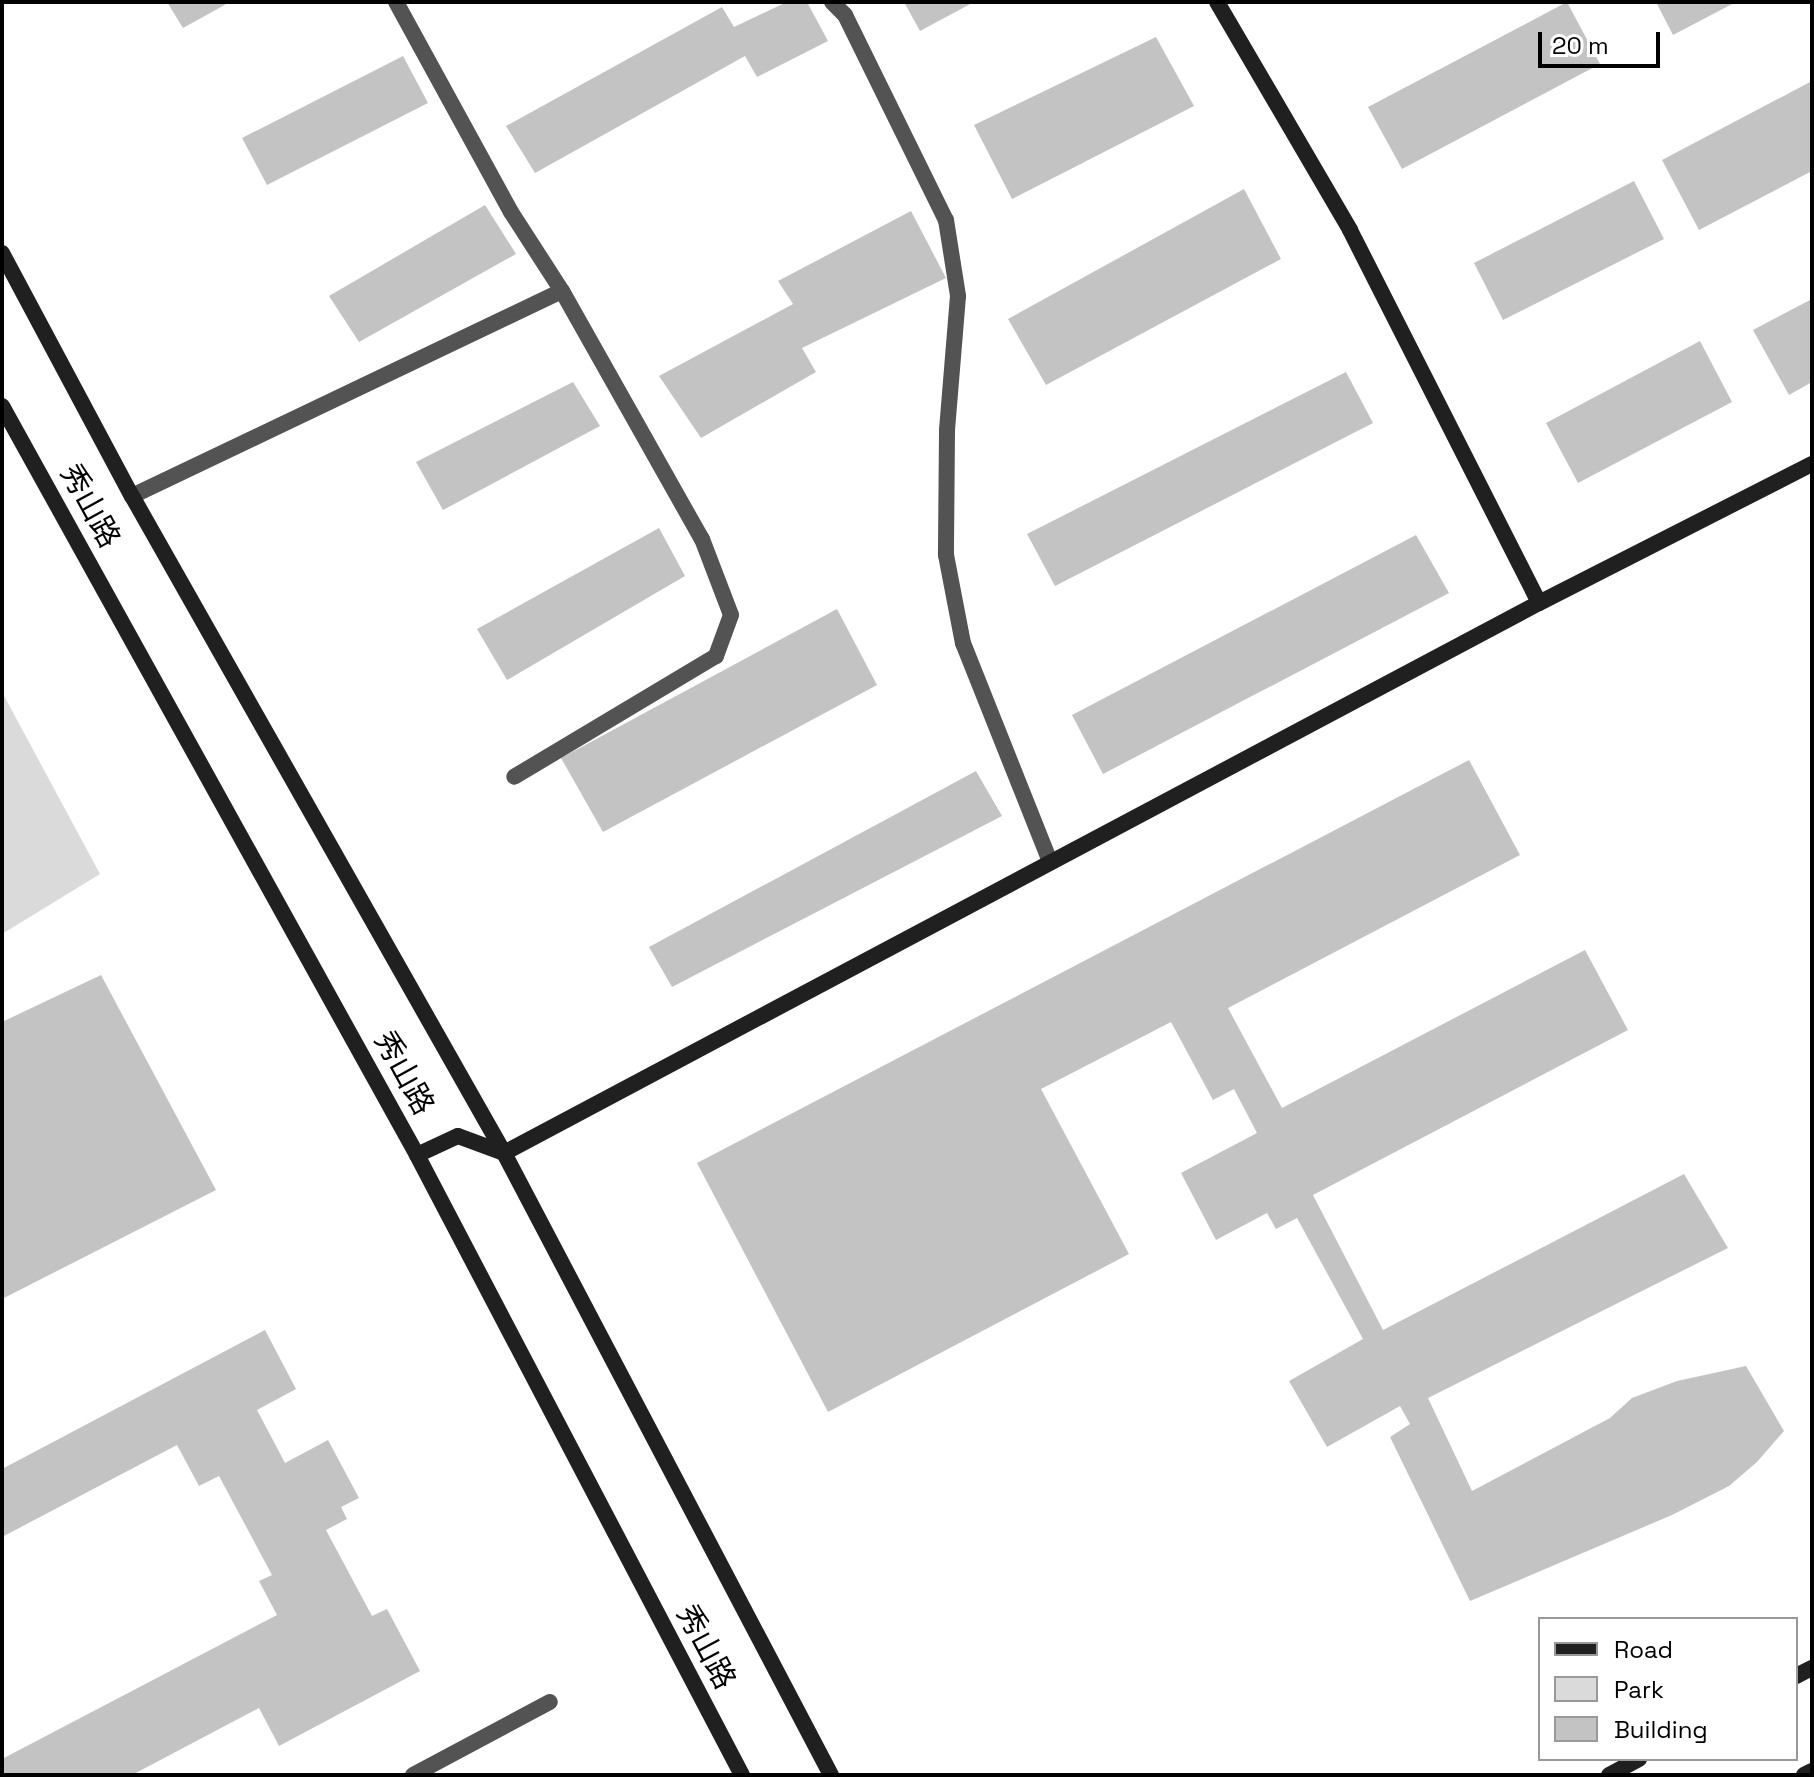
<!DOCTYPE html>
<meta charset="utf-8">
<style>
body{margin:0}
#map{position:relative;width:1814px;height:1777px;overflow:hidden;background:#fff;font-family:"Space Grotesk","Noto Sans SC",sans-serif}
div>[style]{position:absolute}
.green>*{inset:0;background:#dadada}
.building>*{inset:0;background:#c3c3c3}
.street>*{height:16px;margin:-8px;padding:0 8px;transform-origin:8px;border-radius:8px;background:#535353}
.secondary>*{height:16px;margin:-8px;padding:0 8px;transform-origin:8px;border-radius:8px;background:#202020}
span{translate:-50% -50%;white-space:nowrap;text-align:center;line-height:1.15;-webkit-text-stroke:8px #fff;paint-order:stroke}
.street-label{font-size:30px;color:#000}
.frame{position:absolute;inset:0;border:4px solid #000;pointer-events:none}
.legend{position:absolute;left:1538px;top:1617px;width:260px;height:144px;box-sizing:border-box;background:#fff;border:2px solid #999;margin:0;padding:10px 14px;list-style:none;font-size:24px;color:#000}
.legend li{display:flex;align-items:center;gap:16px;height:40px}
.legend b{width:40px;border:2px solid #999}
.scale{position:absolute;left:1538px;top:32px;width:122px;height:36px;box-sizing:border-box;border:4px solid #000;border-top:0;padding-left:10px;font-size:24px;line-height:28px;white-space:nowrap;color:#000;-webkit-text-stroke:6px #fff;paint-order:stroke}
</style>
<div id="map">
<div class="green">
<div style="clip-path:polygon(2px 692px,100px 874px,2px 934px)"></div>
</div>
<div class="building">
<div style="clip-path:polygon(167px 2px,230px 2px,183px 28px)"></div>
<div style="clip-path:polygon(787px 2px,807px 2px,828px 41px,757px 77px,745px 56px,535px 173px,506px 126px,722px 7px,734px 27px)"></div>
<div style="clip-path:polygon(904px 2px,974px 2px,920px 31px)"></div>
<div style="clip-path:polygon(1567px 2px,1600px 64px,1402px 169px,1368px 107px)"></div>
<div style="clip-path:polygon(1656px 2px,1736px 2px,1673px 35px)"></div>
<div style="clip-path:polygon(1156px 37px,1194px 106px,1012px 199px,974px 125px)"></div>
<div style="clip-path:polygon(403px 56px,428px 103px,267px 185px,242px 138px)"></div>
<div style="clip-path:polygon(1812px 81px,1812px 171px,1699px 230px,1662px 160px)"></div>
<div style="clip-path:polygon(1634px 181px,1664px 239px,1503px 320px,1474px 263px)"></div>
<div style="clip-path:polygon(1244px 189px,1281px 259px,1046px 385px,1008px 319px)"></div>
<div style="clip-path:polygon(485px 205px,516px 254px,359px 342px,329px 296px)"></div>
<div style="clip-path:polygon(911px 211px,946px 278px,802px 348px,816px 372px,701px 438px,659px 376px,793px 304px,778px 281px)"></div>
<div style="clip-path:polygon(1812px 299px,1812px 382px,1789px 395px,1753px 330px)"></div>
<div style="clip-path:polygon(1700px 341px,1732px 402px,1578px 483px,1546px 423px)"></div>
<div style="clip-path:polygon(1346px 372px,1373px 423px,1055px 586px,1027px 534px)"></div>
<div style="clip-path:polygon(573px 382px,600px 426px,443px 510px,416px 462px)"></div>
<div style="clip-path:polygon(659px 528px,685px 576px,507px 680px,477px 629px)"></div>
<div style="clip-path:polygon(1416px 535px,1449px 593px,1103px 774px,1072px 715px)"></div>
<div style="clip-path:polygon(837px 609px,877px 685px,603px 832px,561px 758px)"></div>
<div style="clip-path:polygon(1469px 760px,1520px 855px,1228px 1008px,1282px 1108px,1585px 950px,1628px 1030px,1313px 1195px,1383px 1330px,1684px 1174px,1728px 1248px,1428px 1398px,1472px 1491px,1610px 1418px,1632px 1398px,1677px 1381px,1746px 1366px,1784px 1431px,1757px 1462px,1729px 1486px,1672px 1515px,1470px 1601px,1390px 1437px,1410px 1424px,1400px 1406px,1327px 1447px,1289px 1381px,1363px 1339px,1297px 1218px,1276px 1229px,1267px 1213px,1216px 1240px,1181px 1173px,1257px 1133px,1234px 1089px,1213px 1100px,1171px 1022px,1041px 1089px,1129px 1254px,828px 1412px,697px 1163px)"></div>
<div style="clip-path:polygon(976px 771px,1002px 816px,672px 987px,649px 947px)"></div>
<div style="clip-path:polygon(101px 975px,216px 1190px,2px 1299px,2px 1022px)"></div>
<div style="clip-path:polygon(265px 1330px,296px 1389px,257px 1410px,285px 1463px,328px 1440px,359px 1498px,341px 1507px,347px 1519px,326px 1530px,372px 1616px,387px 1609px,420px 1671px,279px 1746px,259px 1708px,132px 1775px,2px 1775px,2px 1759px,277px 1615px,259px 1581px,272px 1575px,219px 1476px,199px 1486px,177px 1445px,2px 1537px,2px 1469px)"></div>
</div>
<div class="street">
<div style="left:396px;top:2px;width:239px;rotate:61.3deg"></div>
<div style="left:511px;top:212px;width:94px;rotate:57.2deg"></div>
<div style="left:562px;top:291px;width:285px;rotate:60.6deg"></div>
<div style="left:702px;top:539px;width:81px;rotate:69.1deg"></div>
<div style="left:731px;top:615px;width:44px;rotate:110.1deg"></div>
<div style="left:716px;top:656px;width:235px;rotate:149.1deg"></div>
<div style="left:832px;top:2px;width:18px;rotate:45deg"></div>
<div style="left:845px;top:15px;width:229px;rotate:63.8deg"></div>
<div style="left:946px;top:220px;width:77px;rotate:81deg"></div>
<div style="left:958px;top:296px;width:135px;rotate:94.7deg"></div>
<div style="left:947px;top:431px;width:124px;rotate:90.5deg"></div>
<div style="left:946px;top:555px;width:90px;rotate:79.1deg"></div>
<div style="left:963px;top:643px;width:236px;rotate:68.3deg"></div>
<div style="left:132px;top:496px;width:476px;rotate:-25.5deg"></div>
<div style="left:413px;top:1775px;width:155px;rotate:-28.1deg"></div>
</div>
<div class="secondary">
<div style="left:1217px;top:2px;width:264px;rotate:59.7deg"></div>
<div style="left:1350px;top:230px;width:418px;rotate:63.1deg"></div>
<div style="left:2px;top:253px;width:276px;rotate:61.9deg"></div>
<div style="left:132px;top:496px;width:755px;rotate:60.48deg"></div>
<div style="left:504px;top:1153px;width:703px;rotate:62.27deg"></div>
<div style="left:2px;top:406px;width:856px;rotate:61.01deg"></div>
<div style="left:417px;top:1155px;width:700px;rotate:62.34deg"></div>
<div style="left:417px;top:1155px;width:45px;rotate:-24.9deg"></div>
<div style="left:458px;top:1136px;width:49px;rotate:20.3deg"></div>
<div style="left:504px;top:1153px;width:1172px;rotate:-27.99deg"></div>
<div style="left:1539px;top:603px;width:306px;rotate:-27deg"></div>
<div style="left:1796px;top:1676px;width:18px;rotate:-27deg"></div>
<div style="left:1609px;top:1775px;width:34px;rotate:-28deg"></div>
<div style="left:1804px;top:1775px;width:9px;rotate:-27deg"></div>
</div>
<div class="street-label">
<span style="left:90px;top:506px;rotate:61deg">秀山路</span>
<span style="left:404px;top:1073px;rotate:61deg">秀山路</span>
<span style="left:706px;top:1647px;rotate:62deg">秀山路</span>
</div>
<div class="frame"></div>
<ul class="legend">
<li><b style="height:10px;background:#202020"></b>Road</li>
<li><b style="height:22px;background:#dadada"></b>Park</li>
<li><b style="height:22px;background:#c3c3c3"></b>Building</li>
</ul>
<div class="scale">20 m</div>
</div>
